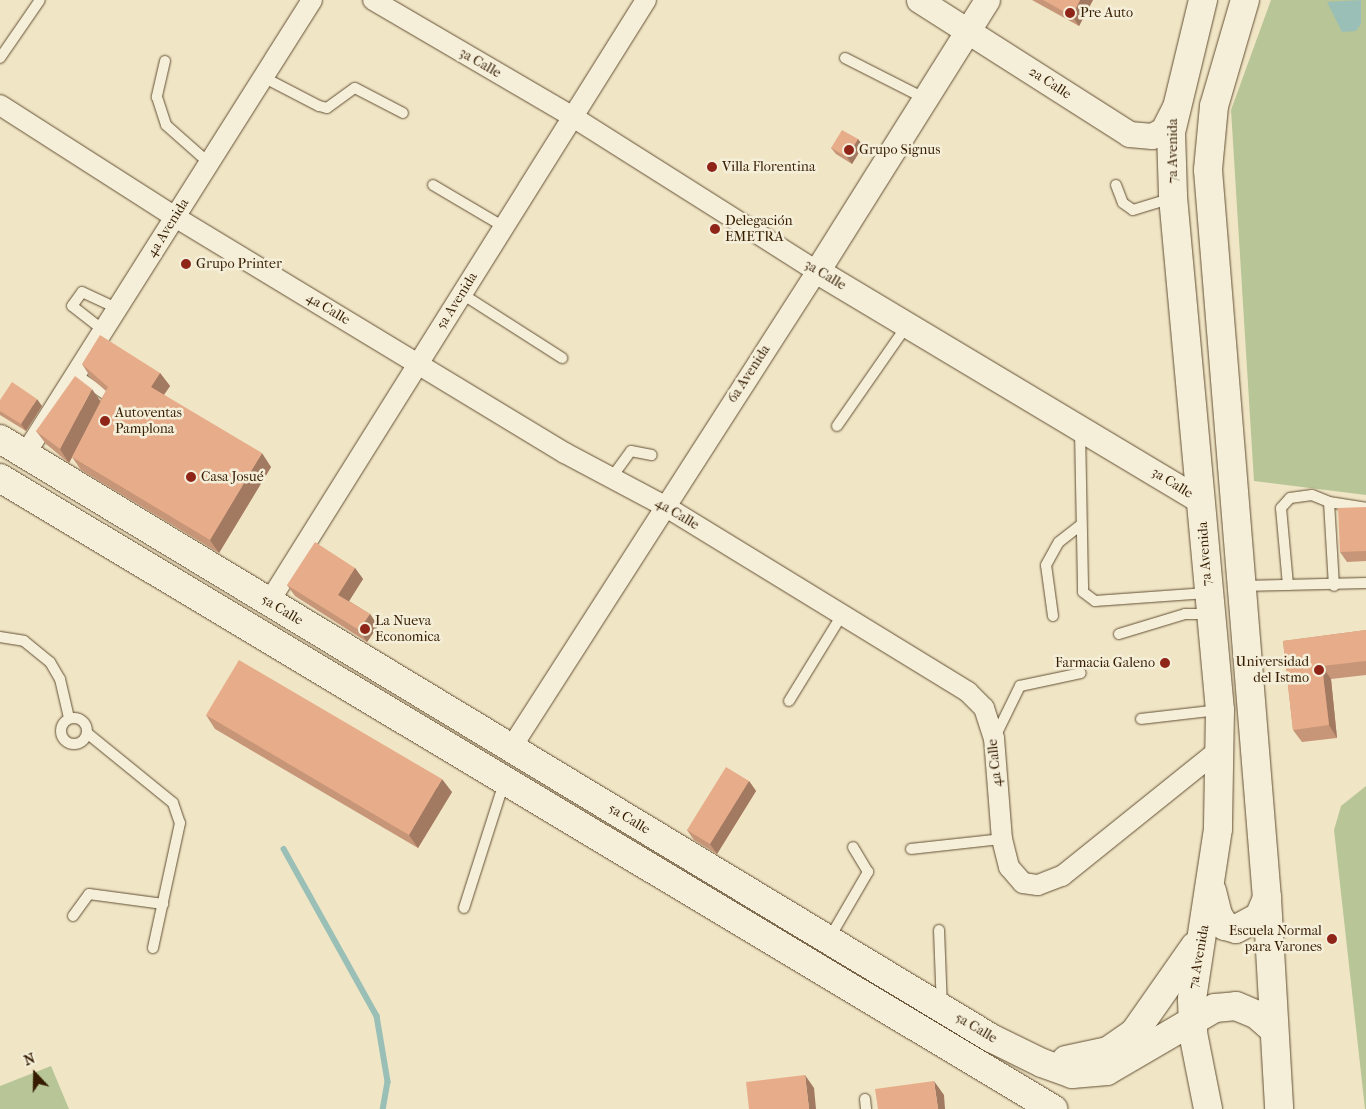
<!DOCTYPE html>
<html>
<head>
<meta charset="utf-8">
<style>
	body { margin:0 }
	#map { position:relative; width:1366px; height:1109px; overflow:hidden; background:#f0e6c6; font-family:"IM FELL French Canon",serif }
	div>[style] { position:absolute }
	.green>* { inset:0; background:#b8c596 }
	.water>* { inset:0; background:#9abfb6 }
	.stream>* { height:5.5px; margin:-2.75px; padding:0 2.75px; transform-origin:2.75px; border-radius:2.75px; background:#9abfb6 }
	.roads { filter:drop-shadow(0 0 1px #644f33) drop-shadow(0 0 1px #644f33) }
	.service>* { height:10px; margin:-5px; padding:0 5px; transform-origin:5px; border-radius:5px; background:#f5efda }
	.service>.ring { margin:-5px; padding:0; box-sizing:content-box; background:none; border:10px solid #f5efda; border-radius:50% }
	.minor>* { height:20px; margin:-10px; padding:0 10px; transform-origin:10px; border-radius:10px; background:#f5efda }
	.tertiary>* { height:25px; margin:-12.5px; padding:0 12.5px; transform-origin:12.5px; border-radius:12.5px; background:#f5efda }
	.secondary>* { height:28px; margin:-14px; padding:0 14px; transform-origin:14px; border-radius:14px; background:#f5efda }
	.wall>* { inset:0; background:#c79577 }
	.shaded-wall>* { inset:0; background:#a27961 }
	.building>* { inset:0; background:#e7ad8a }
	.dots>* { width:14px; height:14px; translate:-50% -50%; box-sizing:border-box; border:2px solid #f5efda; border-radius:50% }
	span { translate:-50% -50%; white-space:nowrap; text-align:center; line-height:1.15; -webkit-text-stroke:5px #f5efda; paint-order:stroke }
	.poi-label { font-size:14px; color:#361d02 }
	.left { translate:0 -50%; text-align:left }
	.right { translate:-100% -50%; text-align:right }
	.street-label { font-size:14px; color:#361d02 }
	.north { position:absolute; left:10px; top:1049px; width:50px; height:50px; -webkit-text-stroke:4px #f5efda; paint-order:stroke; rotate:339deg; font-size:14px; font-weight:700; line-height:20px; text-align:center; color:#361d02 }
	.north::after { content:''; display:block; margin:auto; width:18px; height:22px; background:#361d02; clip-path:polygon(50% 0,100% 100%,50% 72%,0 100%) }
</style>
</head>
<body>
<div id="map">
	<div class="green">
		<i style="clip-path:polygon(1271px 0,1366px 0,1366px 495px,1254px 481px,1231px 110px)"></i>
		<i style="clip-path:polygon(1366px 786px,1366px 1109px,1365px 1109px,1334px 830px,1341px 806px)"></i>
		<i style="clip-path:polygon(51px 1066px,69px 1109px,0 1109px,0 1086px)"></i>
	</div>
	<div class="water">
		<i style="clip-path:polygon(1361px 0,1361px 24px,1356px 31px,1342px 32px,1327px 2px)"></i>
	</div>
	<div class="stream">
		<i style="left:284px;top:849px;width:191px;rotate:60.9deg"></i>
		<i style="left:377px;top:1016px;width:67px;rotate:80.5deg"></i>
		<i style="left:388px;top:1082px;width:27px;rotate:100deg"></i>
	</div>
	<div class="roads">
		<div class="service">
			<i style="left:0;top:58px;width:70px;rotate:-55.4deg"></i>
			<i style="left:845px;top:58px;width:89px;rotate:26.9deg"></i>
			<i style="left:165px;top:61px;width:37px;rotate:103deg"></i>
			<i style="left:157px;top:97px;width:29px;rotate:72deg"></i>
			<i style="left:166px;top:125px;width:57px;rotate:41.5deg"></i>
			<i style="left:263px;top:77px;width:63px;rotate:27.4deg"></i>
			<i style="left:319px;top:106px;width:8px;rotate:14deg"></i>
			<i style="left:327px;top:108px;width:34px;rotate:-36deg"></i>
			<i style="left:355px;top:88px;width:54px;rotate:27.5deg"></i>
			<i style="left:433px;top:185px;width:82px;rotate:30.6deg"></i>
			<i style="left:1116px;top:185px;width:19px;rotate:69deg"></i>
			<i style="left:1123px;top:203px;width:12px;rotate:35deg"></i>
			<i style="left:1133px;top:210px;width:41px;rotate:-17.1deg"></i>
			<i style="left:462px;top:294px;width:119px;rotate:32.6deg"></i>
			<i style="left:103px;top:330px;width:39px;rotate:-142deg"></i>
			<i style="left:72px;top:306px;width:17px;rotate:-54deg"></i>
			<i style="left:82px;top:292px;width:38px;rotate:25deg"></i>
			<i style="left:75px;top:374px;width:40px;rotate:34deg"></i>
			<i style="left:108px;top:396px;width:8px;rotate:83deg"></i>
			<i style="left:837px;top:426px;width:124px;rotate:-55.2deg"></i>
			<i style="left:1080px;top:430px;width:162px;rotate:88.9deg"></i>
			<i style="left:1083px;top:592px;width:15px;rotate:37deg"></i>
			<i style="left:1095px;top:601px;width:112px;rotate:-4.1deg"></i>
			<i style="left:612px;top:477px;width:32px;rotate:-54deg"></i>
			<i style="left:631px;top:451px;width:21px;rotate:11deg"></i>
			<i style="left:1329px;top:502px;width:37px;rotate:9deg"></i>
			<i style="left:1288px;top:585px;width:77px;rotate:-95.2deg"></i>
			<i style="left:1281px;top:508px;width:13px;rotate:-48deg"></i>
			<i style="left:1290px;top:498px;width:22px;rotate:-8deg"></i>
			<i style="left:1312px;top:495px;width:18px;rotate:22deg"></i>
			<i style="left:1329px;top:502px;width:84px;rotate:86.6deg"></i>
			<i style="left:1242px;top:586px;width:124px;rotate:-1.4deg"></i>
			<i style="left:1053px;top:616px;width:51px;rotate:-97.8deg"></i>
			<i style="left:1046px;top:565px;width:26px;rotate:-61deg"></i>
			<i style="left:1059px;top:542px;width:28px;rotate:-38deg"></i>
			<i style="left:1119px;top:634px;width:69px;rotate:-16.9deg"></i>
			<i style="left:1185px;top:614px;width:25px"></i>
			<i style="left:0;top:637px;width:24px;rotate:9deg"></i>
			<i style="left:24px;top:641px;width:33px;rotate:39deg"></i>
			<i style="left:50px;top:662px;width:20px;rotate:60deg"></i>
			<i style="left:60px;top:679px;width:40px;rotate:77deg"></i>
			<i style="left:789px;top:701px;width:101px;rotate:-58.4deg"></i>
			<i class="ring" style="left:61px;top:718px;width:16px;height:16px"></i>
			<i style="left:1141px;top:719px;width:79px;rotate:-6.6deg"></i>
			<i style="left:87px;top:733px;width:111px;rotate:39.1deg"></i>
			<i style="left:173px;top:803px;width:21px;rotate:71deg"></i>
			<i style="left:180px;top:823px;width:128px;rotate:102.2deg"></i>
			<i style="left:995px;top:737px;width:57px;rotate:-63.9deg"></i>
			<i style="left:1020px;top:686px;width:62px;rotate:-12deg"></i>
			<i style="left:911px;top:849px;width:92px;rotate:-6.3deg"></i>
			<i style="left:464px;top:908px;width:131px;rotate:-72.3deg"></i>
			<i style="left:73px;top:916px;width:27px;rotate:-54deg"></i>
			<i style="left:89px;top:894px;width:75px;rotate:7.7deg"></i>
			<i style="left:939px;top:930px;width:77px;rotate:87.8deg"></i>
			<i style="left:829px;top:939px;width:78px;rotate:-59.8deg"></i>
			<i style="left:868px;top:872px;width:29px;rotate:-121deg"></i>
			<i style="left:865px;top:1099px;width:10px;rotate:84deg"></i>
		</div>
		<div class="minor">
			<i style="left:373px;top:0;width:232px;rotate:30.3deg"></i>
			<i style="left:573px;top:117px;width:289px;rotate:32.3deg"></i>
			<i style="left:817px;top:271px;width:567px;rotate:122.68deg"></i>
			<i style="left:0;top:105px;width:208px;rotate:32.6deg"></i>
			<i style="left:175px;top:217px;width:456px;rotate:31.2deg"></i>
			<i style="left:565px;top:453px;width:111px;rotate:28deg"></i>
			<i style="left:663px;top:505px;width:358px;rotate:31.5deg"></i>
			<i style="left:968px;top:692px;width:23px;rotate:45deg"></i>
			<i style="left:984px;top:708px;width:32px;rotate:72deg"></i>
			<i style="left:994px;top:738px;width:101px;rotate:85.5deg"></i>
			<i style="left:1002px;top:839px;width:29px;rotate:76deg"></i>
			<i style="left:1009px;top:867px;width:21px;rotate:49deg"></i>
			<i style="left:1023px;top:883px;width:15px;rotate:8deg"></i>
			<i style="left:1038px;top:885px;width:26px;rotate:-21deg"></i>
			<i style="left:1062px;top:876px;width:204px;rotate:-38.8deg"></i>
			<i style="left:24px;top:456px;width:539px;rotate:-57.72deg"></i>
			<i style="left:269px;top:602px;width:710px;rotate:-57.94deg"></i>
		</div>
		<div class="tertiary">
			<i style="left:919px;top:0;width:249px;rotate:32.5deg"></i>
			<i style="left:1129px;top:134px;width:23px;rotate:5deg"></i>
			<i style="left:1152px;top:136px;width:13px;rotate:-29deg"></i>
			<i style="left:1163px;top:130px;width:25px;rotate:-63deg"></i>
			<i style="left:987px;top:0;width:320px;rotate:122.1deg"></i>
			<i style="left:817px;top:271px;width:448px;rotate:30.9deg"></i>
		</div>
		<div class="secondary">
			<i style="left:1203px;top:0;width:136px;rotate:103.6deg"></i>
			<i style="left:1171px;top:132px;width:65px;rotate:88.2deg"></i>
			<i style="left:1173px;top:197px;width:515px;rotate:84.77deg"></i>
			<i style="left:1220px;top:710px;width:119px;rotate:91deg"></i>
			<i style="left:1218px;top:829px;width:172px;rotate:98.7deg"></i>
			<i style="left:1192px;top:999px;width:34px;rotate:88deg"></i>
			<i style="left:1193px;top:1033px;width:77px;rotate:78.8deg"></i>
			<i style="left:1245px;top:0;width:110px;rotate:106.3deg"></i>
			<i style="left:1214px;top:106px;width:64px;rotate:95.4deg"></i>
			<i style="left:1208px;top:170px;width:730px;rotate:85.37deg"></i>
			<i style="left:1267px;top:898px;width:211px;rotate:86.7deg"></i>
			<i style="left:0;top:439px;width:1158px;rotate:31.15deg"></i>
			<i style="left:991px;top:1038px;width:57px;rotate:26.1deg"></i>
			<i style="left:1042px;top:1063px;width:32px;rotate:20deg"></i>
			<i style="left:1072px;top:1074px;width:35px;rotate:-5deg"></i>
			<i style="left:1107px;top:1071px;width:125px;rotate:-30.3deg"></i>
			<i style="left:1215px;top:1008px;width:21px;rotate:-5deg"></i>
			<i style="left:1236px;top:1006px;width:23px;rotate:23deg"></i>
			<i style="left:1257px;top:1015px;width:18px;rotate:41deg"></i>
			<i style="left:0;top:478px;width:1228px;rotate:30.93deg"></i>
			<i style="left:1212px;top:891px;width:25px;rotate:76deg"></i>
			<i style="left:1218px;top:915px;width:13px;rotate:58deg"></i>
			<i style="left:1225px;top:926px;width:11px;rotate:15deg"></i>
			<i style="left:1236px;top:929px;width:26px;rotate:-28deg"></i>
			<i style="left:1259px;top:917px;width:21px;rotate:-67deg"></i>
			<i style="left:1066px;top:1060px;width:43px;rotate:-12.1deg"></i>
			<i style="left:1108px;top:1051px;width:32px;rotate:-35deg"></i>
			<i style="left:1134px;top:1033px;width:106px;rotate:-55deg"></i>
		</div>
	</div>
	<div class="wall">
		<i style="clip-path:polygon(1032px 0,1093px 0,1079px 26px)"></i>
		<i style="clip-path:polygon(858px 139px,863px 146px,852px 164px,836px 154px,831px 148px)"></i>
		<i style="clip-path:polygon(82px 364px,160px 373px,170px 386px,164px 395px,271px 467px,219px 553px,81px 470px,72px 457px,69px 463px,46px 444px,36px 431px,100px 401px,106px 391px,91px 378px)"></i>
		<i style="clip-path:polygon(0 400px,42px 406px,26px 431px,0 415px)"></i>
		<i style="clip-path:polygon(1366px 507px,1366px 561px,1347px 562px,1340px 552px)"></i>
		<i style="clip-path:polygon(355px 568px,363px 579px,349px 601px,370px 614px,378px 626px,367px 642px,295px 596px,287px 585px)"></i>
		<i style="clip-path:polygon(1366px 630px,1366px 675px,1331px 679px,1337px 738px,1302px 742px,1293px 730px,1283px 641px)"></i>
		<i style="clip-path:polygon(206px 715px,452px 792px,418px 848px,215px 729px)"></i>
		<i style="clip-path:polygon(749px 781px,756px 791px,717px 854px,694px 840px,687px 830px)"></i>
	</div>
	<div class="shaded-wall">
		<i style="clip-path:polygon(1080px 0,1093px 0,1079px 26px,1072px 16px)"></i>
		<i style="clip-path:polygon(858px 139px,863px 146px,852px 164px,847px 157px)"></i>
		<i style="clip-path:polygon(160px 373px,170px 386px,160px 400px,151px 387px)"></i>
		<i style="clip-path:polygon(92px 389px,101px 402px,69px 463px,60px 449px)"></i>
		<i style="clip-path:polygon(37px 399px,42px 406px,26px 431px,21px 424px)"></i>
		<i style="clip-path:polygon(262px 453px,271px 467px,219px 553px,210px 540px)"></i>
		<i style="clip-path:polygon(355px 568px,363px 579px,346px 606px,338px 595px)"></i>
		<i style="clip-path:polygon(370px 614px,378px 626px,367px 642px,359px 630px)"></i>
		<i style="clip-path:polygon(1322px 666px,1331px 679px,1337px 738px,1329px 725px)"></i>
		<i style="clip-path:polygon(442px 779px,452px 792px,418px 848px,409px 835px)"></i>
		<i style="clip-path:polygon(749px 781px,756px 791px,717px 854px,710px 844px)"></i>
		<i style="clip-path:polygon(805px 1075px,814px 1088px,816px 1109px,809px 1109px)"></i>
		<i style="clip-path:polygon(934px 1081px,944px 1095px,945px 1109px,938px 1109px)"></i>
	</div>
	<div class="building">
		<i style="clip-path:polygon(1043px 0,1080px 0,1072px 16px)"></i>
		<i style="clip-path:polygon(842px 130px,858px 139px,847px 157px,831px 148px)"></i>
		<i style="clip-path:polygon(100px 335px,160px 373px,151px 387px,262px 453px,210px 540px,72px 457px,108px 387px,82px 364px)"></i>
		<i style="clip-path:polygon(75px 376px,92px 389px,60px 449px,36px 431px)"></i>
		<i style="clip-path:polygon(12px 382px,37px 399px,21px 424px,0 411px,0 400px)"></i>
		<i style="clip-path:polygon(1366px 507px,1366px 551px,1340px 552px,1338px 508px)"></i>
		<i style="clip-path:polygon(315px 542px,355px 568px,338px 595px,370px 614px,359px 630px,287px 585px)"></i>
		<i style="clip-path:polygon(1366px 630px,1366px 661px,1322px 666px,1329px 725px,1293px 730px,1283px 641px)"></i>
		<i style="clip-path:polygon(239px 660px,442px 779px,409px 835px,206px 715px)"></i>
		<i style="clip-path:polygon(726px 767px,749px 781px,710px 844px,687px 830px)"></i>
		<i style="clip-path:polygon(805px 1075px,809px 1109px,749px 1109px,746px 1082px)"></i>
		<i style="clip-path:polygon(934px 1081px,938px 1109px,878px 1109px,875px 1089px)"></i>
	</div>
	<div class="dots">
		<i style="left:1070px;top:13px;background:#8f2418"></i>
		<i style="left:849px;top:150px;background:#8f2418"></i>
		<i style="left:712px;top:167px;background:#8f2418"></i>
		<i style="left:715px;top:229px;background:#8f2418"></i>
		<i style="left:186px;top:264px;background:#8f2418"></i>
		<i style="left:105px;top:421px;background:#8f2418"></i>
		<i style="left:191px;top:477px;background:#8f2418"></i>
		<i style="left:365px;top:629px;background:#8f2418"></i>
		<i style="left:1165px;top:663px;background:#8f2418"></i>
		<i style="left:1319px;top:670px;background:#8f2418"></i>
		<i style="left:1332px;top:939px;background:#8f2418"></i>
	</div>
	<div class="poi-label">
		<span class="left" style="left:1080px;top:13px">Pre Auto</span>
		<span class="left" style="left:859px;top:150px">Grupo Signus</span>
		<span class="left" style="left:722px;top:167px">Villa Florentina</span>
		<span class="left" style="left:725px;top:229px">Delegación<br>EMETRA</span>
		<span class="left" style="left:196px;top:264px">Grupo Printer</span>
		<span class="left" style="left:115px;top:421px">Autoventas<br>Pamplona</span>
		<span class="left" style="left:201px;top:477px">Casa Josué</span>
		<span class="left" style="left:375px;top:629px">La Nueva<br>Economica</span>
		<span class="right" style="left:1309px;top:670px">Universidad<br>del Istmo</span>
		<span class="right" style="left:1155px;top:663px">Farmacia Galeno</span>
		<span class="right" style="left:1322px;top:939px">Escuela Normal<br>para Varones</span>
	</div>
	<div class="street-label">
		<span style="left:480px;top:63px;rotate:30deg">3a Calle</span>
		<span style="left:1050px;top:83px;rotate:33deg">2a Calle</span>
		<span style="left:1173px;top:151px;rotate:-90deg">7a Avenida</span>
		<span style="left:168px;top:228px;rotate:-58deg">4a Avenida</span>
		<span style="left:825px;top:275px;rotate:31deg">3a Calle</span>
		<span style="left:457px;top:301px;rotate:-58deg">5a Avenida</span>
		<span style="left:328px;top:309px;rotate:31deg">4a Calle</span>
		<span style="left:749px;top:374px;rotate:-57deg">6a Avenida</span>
		<span style="left:1172px;top:483px;rotate:32deg">3a Calle</span>
		<span style="left:677px;top:514px;rotate:31deg">4a Calle</span>
		<span style="left:1205px;top:554px;rotate:-94deg">7a Avenida</span>
		<span style="left:282px;top:610px;rotate:31deg">5a Calle</span>
		<span style="left:995px;top:763px;rotate:-96deg">4a Calle</span>
		<span style="left:629px;top:819px;rotate:31deg">5a Calle</span>
		<span style="left:1199px;top:957px;rotate:-80deg">7a Avenida</span>
		<span style="left:976px;top:1028px;rotate:31deg">5a Calle</span>
	</div>
	<div class="north">N</div>
</div>
</body>
</html>
